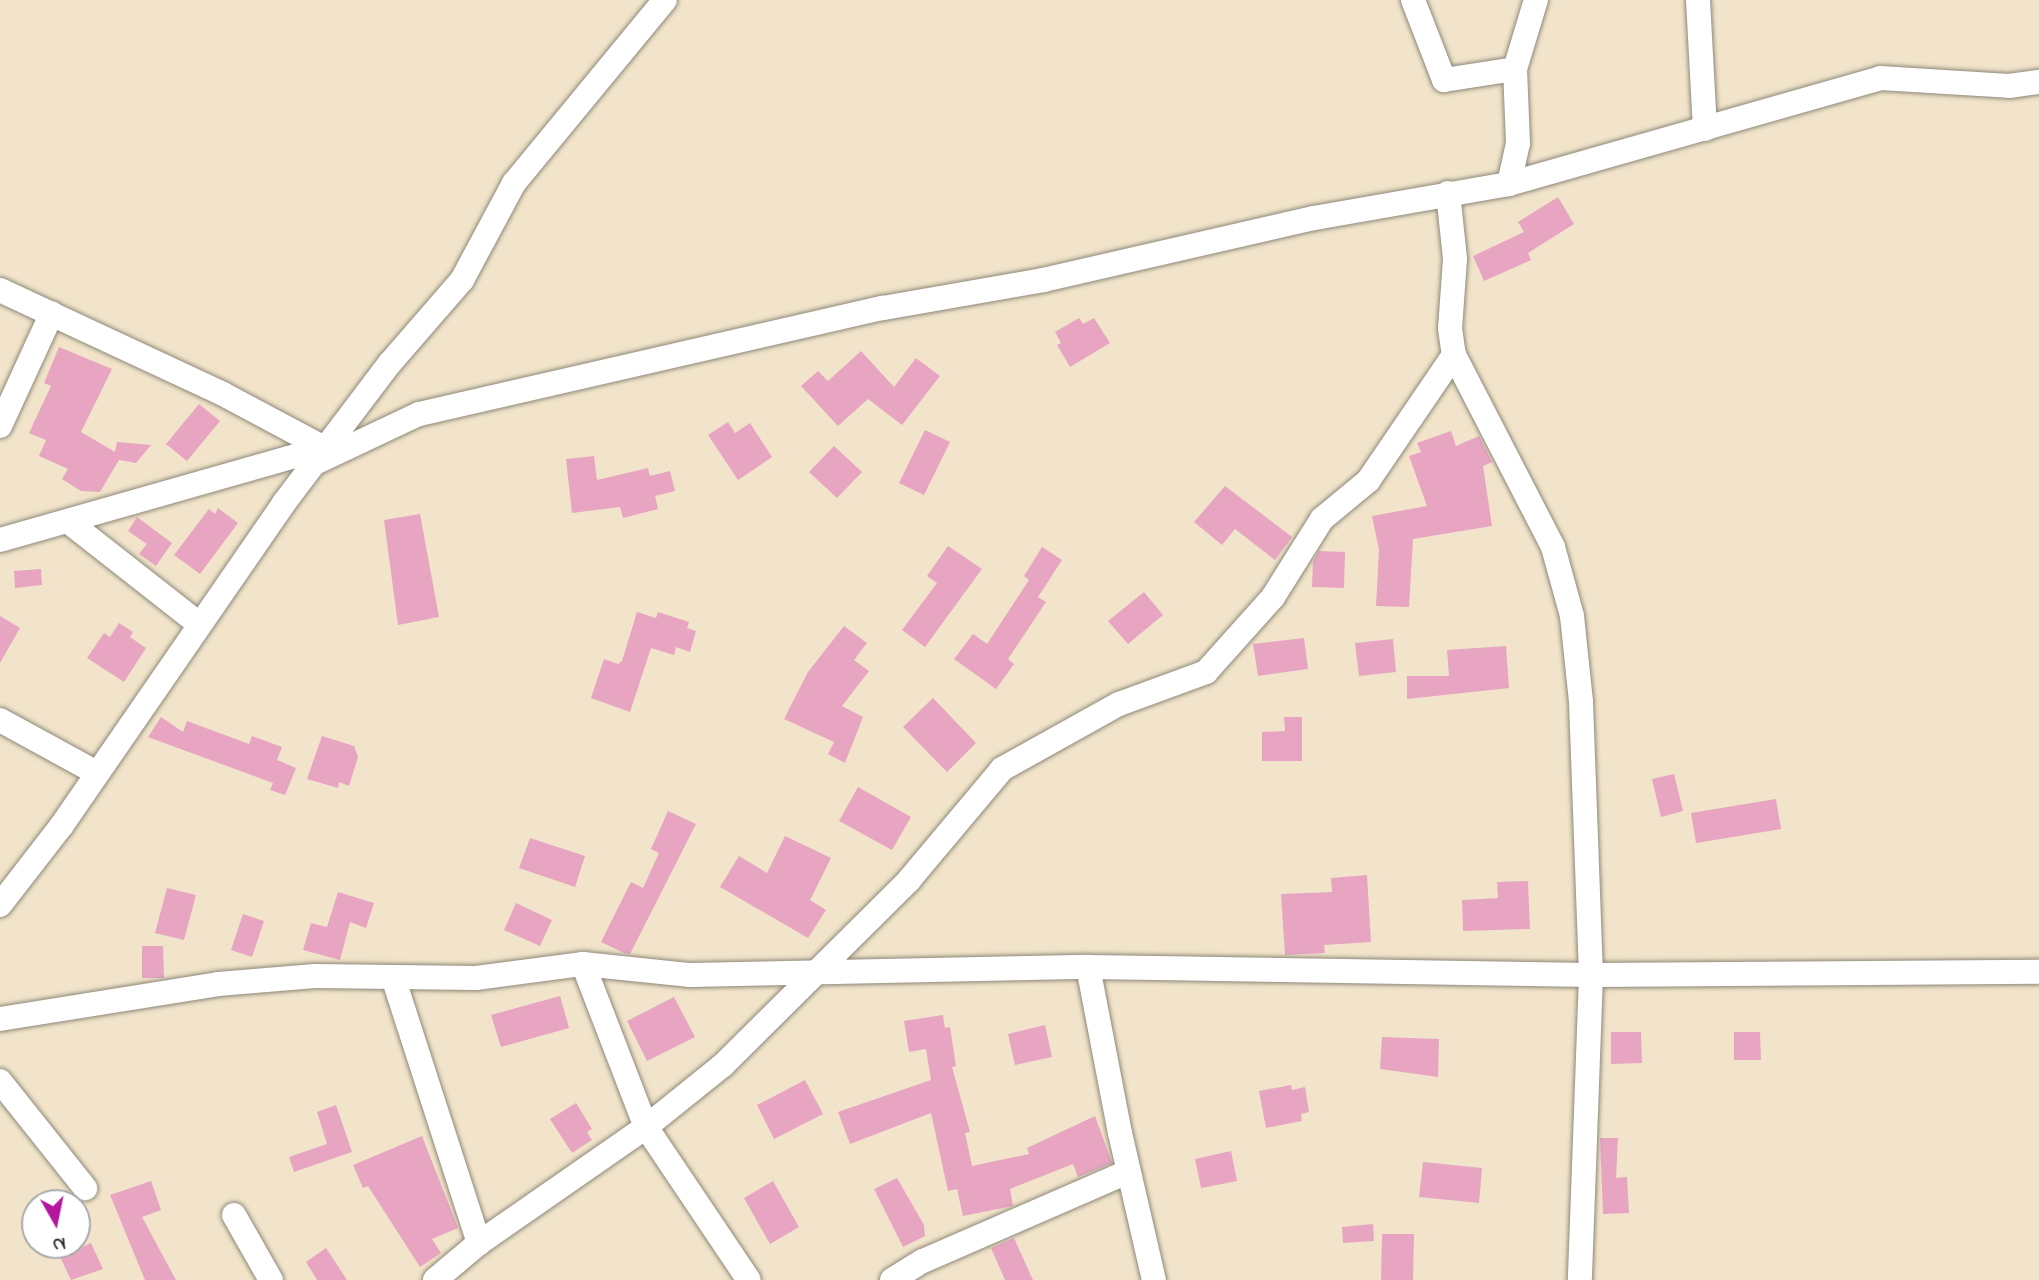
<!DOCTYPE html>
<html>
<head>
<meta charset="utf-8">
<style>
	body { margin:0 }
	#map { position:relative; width:2039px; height:1280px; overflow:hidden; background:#f1e4ca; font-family:"Indie Flower",sans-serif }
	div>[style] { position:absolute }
	.building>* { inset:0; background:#e7a5c2 }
	.roads { filter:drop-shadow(0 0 2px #8e887a) drop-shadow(0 0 2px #8e887a) }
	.minor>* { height:24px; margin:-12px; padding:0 12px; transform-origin:12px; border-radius:12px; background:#fff }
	span { translate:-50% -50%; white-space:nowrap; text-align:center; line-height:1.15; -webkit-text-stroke:6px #fff; paint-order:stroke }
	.north { position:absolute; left:21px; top:1189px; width:70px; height:70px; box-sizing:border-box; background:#fff; border:2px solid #aaa; border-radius:50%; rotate:171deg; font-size:19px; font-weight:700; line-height:28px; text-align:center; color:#2b2b2b }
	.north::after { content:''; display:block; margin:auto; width:24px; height:32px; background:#b5179e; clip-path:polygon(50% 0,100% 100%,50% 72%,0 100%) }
</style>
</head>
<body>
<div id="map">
	<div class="building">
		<i style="clip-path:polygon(1558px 197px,1574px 224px,1528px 253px,1531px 260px,1484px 281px,1473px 256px,1524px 232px,1518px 222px)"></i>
		<i style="clip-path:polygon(1079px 318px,1083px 324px,1094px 318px,1110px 343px,1070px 367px,1057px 345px,1061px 343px,1055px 332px)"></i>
		<i style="clip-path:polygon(59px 347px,112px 369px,81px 432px,115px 452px,117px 442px,151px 445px,136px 463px,119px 460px,100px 492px,81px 491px,62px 479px,68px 469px,39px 456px,46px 440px,29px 433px,51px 386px,44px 383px)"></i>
		<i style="clip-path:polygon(861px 351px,894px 387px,916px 358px,940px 376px,902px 425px,868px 399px,838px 426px,801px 386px,818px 371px,828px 381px)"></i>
		<i style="clip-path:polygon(199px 404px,220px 421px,187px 461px,166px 444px)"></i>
		<i style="clip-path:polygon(728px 422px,735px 433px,750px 423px,772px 457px,738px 480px,708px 435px)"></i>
		<i style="clip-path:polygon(925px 430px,950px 442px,924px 495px,899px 483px)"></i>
		<i style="clip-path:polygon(1451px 431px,1456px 446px,1479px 436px,1492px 462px,1483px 466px,1492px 526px,1413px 539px,1409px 607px,1376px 606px,1379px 550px,1372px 516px,1427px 506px,1409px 456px,1421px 452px,1417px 443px)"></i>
		<i style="clip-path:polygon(834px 446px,862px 472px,837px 498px,809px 472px)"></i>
		<i style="clip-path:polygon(594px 456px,597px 480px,648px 468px,650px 476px,670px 471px,675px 491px,655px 496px,658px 509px,623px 518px,620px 507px,572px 513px,566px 459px)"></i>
		<i style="clip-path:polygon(1225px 486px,1292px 537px,1275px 560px,1235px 529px,1222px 545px,1194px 522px)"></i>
		<i style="clip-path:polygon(218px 508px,238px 523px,200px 574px,174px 555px,209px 509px,215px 514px)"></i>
		<i style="clip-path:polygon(420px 514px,439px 617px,398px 625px,384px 520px)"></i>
		<i style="clip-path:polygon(137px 517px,172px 543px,156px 566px,139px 554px,147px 544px,128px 531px)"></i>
		<i style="clip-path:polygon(948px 546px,982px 569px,925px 647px,902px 630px,937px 583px,927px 576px)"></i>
		<i style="clip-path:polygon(1042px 547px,1062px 560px,1038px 597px,1046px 602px,1008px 659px,1014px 664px,996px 689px,954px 659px,973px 634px,987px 644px,1029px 580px,1024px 576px)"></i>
		<i style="clip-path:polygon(1319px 551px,1345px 552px,1344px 588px,1312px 587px,1313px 562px)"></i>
		<i style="clip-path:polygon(41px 569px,42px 585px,15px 588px,14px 571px)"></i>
		<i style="clip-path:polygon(1144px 592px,1163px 615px,1128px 644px,1108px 621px)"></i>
		<i style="clip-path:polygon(637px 612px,656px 618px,658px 612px,689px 622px,687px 628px,696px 631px,690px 652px,676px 647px,674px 655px,651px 648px,630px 712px,591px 698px,604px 659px,618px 664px,622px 661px)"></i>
		<i style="clip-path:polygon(0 616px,20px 628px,0 663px)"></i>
		<i style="clip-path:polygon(119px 623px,133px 632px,130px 637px,146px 648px,124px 682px,87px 658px,104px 633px,110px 637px)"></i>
		<i style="clip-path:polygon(844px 626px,867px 643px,854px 660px,869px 671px,842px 706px,863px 717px,845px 763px,828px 754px,834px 742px,784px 719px,808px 672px)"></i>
		<i style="clip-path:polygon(1304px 638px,1308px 669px,1258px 676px,1253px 644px)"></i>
		<i style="clip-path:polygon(1393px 639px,1396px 672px,1359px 676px,1355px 643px)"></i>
		<i style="clip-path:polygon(1506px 646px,1509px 688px,1407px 699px,1407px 676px,1449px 676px,1447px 650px)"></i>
		<i style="clip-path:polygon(933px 698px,976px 743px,947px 772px,903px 727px)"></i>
		<i style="clip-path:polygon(161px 717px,183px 732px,187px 721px,249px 744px,252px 736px,282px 747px,277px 760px,296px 768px,285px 795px,270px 790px,273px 783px,148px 737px)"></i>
		<i style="clip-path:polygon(1284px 717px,1302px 717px,1302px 761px,1262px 761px,1262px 732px,1285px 731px)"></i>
		<i style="clip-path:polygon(322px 736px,354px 746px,358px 757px,349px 786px,339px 782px,338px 788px,307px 779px)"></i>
		<i style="clip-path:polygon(1674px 774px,1683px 811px,1661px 817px,1652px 779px)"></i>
		<i style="clip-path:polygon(858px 787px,911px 817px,892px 850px,839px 821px)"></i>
		<i style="clip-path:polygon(1776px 799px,1781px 829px,1696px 843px,1691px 813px)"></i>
		<i style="clip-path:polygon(668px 811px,696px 824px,630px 954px,624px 953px,601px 942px,631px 882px,643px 888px,659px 853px,651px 849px)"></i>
		<i style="clip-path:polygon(785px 836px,831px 858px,810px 900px,826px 910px,808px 938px,720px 887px,739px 856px,767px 873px)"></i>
		<i style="clip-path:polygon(530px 838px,585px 856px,575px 887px,519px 868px)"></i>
		<i style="clip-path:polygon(1367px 875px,1371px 942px,1324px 945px,1325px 953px,1285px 955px,1281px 894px,1332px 892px,1331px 878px)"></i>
		<i style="clip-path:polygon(1528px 881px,1530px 929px,1463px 931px,1462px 900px,1498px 898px,1497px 882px)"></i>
		<i style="clip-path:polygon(167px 888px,196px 895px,184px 940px,155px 933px)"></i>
		<i style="clip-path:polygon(338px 892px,374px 903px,366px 928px,350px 922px,340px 960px,303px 950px,311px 923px,327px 927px)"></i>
		<i style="clip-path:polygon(516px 903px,552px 920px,540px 946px,504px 930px)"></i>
		<i style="clip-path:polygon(243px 914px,264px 921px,252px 957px,231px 950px)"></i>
		<i style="clip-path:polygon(142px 946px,163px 946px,164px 978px,142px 978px)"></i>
		<i style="clip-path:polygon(560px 996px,569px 1028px,501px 1047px,491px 1015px)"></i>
		<i style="clip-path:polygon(674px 997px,695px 1037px,647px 1061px,627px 1021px)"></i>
		<i style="clip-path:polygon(943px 1015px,945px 1028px,950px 1027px,956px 1066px,952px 1067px,970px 1132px,965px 1133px,972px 1166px,1029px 1154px,1027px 1148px,1095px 1116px,1112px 1163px,1078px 1177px,1073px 1164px,1010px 1189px,1013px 1206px,963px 1216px,957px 1189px,948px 1191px,931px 1113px,850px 1144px,838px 1112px,931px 1080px,926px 1049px,909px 1052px,904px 1021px)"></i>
		<i style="clip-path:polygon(1045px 1025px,1052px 1057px,1015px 1065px,1008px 1034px)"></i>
		<i style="clip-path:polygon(1611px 1032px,1641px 1032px,1642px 1063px,1611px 1064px)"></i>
		<i style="clip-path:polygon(1734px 1032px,1760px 1032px,1761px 1060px,1734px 1060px)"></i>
		<i style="clip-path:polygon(1382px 1037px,1439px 1039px,1438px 1077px,1380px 1069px)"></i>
		<i style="clip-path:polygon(805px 1080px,823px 1114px,774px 1139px,757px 1105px)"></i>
		<i style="clip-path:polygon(1291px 1085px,1292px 1090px,1305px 1087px,1309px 1112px,1301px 1114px,1302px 1121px,1266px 1128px,1259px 1091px)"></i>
		<i style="clip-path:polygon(576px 1103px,592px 1129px,587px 1132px,592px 1140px,572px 1153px,550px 1119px)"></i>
		<i style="clip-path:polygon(336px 1105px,352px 1152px,294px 1172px,289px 1157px,327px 1144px,317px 1112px)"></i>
		<i style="clip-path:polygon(422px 1136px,458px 1228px,432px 1239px,441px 1253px,420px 1267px,368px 1186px,363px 1188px,353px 1165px)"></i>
		<i style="clip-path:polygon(1600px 1138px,1618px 1138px,1616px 1178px,1627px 1177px,1629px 1213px,1603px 1214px)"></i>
		<i style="clip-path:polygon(1231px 1151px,1237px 1181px,1201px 1188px,1195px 1159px)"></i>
		<i style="clip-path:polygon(1423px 1162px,1482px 1168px,1479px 1203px,1419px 1197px)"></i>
		<i style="clip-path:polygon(897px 1178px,924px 1225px,925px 1236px,903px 1247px,874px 1189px)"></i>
		<i style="clip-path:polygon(151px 1181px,161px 1210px,142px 1217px,176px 1280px,145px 1280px,110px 1195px)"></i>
		<i style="clip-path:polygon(773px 1181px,799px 1227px,770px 1244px,744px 1198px)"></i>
		<i style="clip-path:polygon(1373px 1224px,1374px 1241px,1343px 1243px,1342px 1227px)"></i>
		<i style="clip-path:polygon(1382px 1234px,1414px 1234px,1413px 1280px,1381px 1280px)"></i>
		<i style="clip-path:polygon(1014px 1238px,1033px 1280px,1005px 1280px,991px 1248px)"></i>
		<i style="clip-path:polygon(91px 1243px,103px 1269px,71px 1280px,60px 1257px)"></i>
		<i style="clip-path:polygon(326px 1248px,347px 1280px,317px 1280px,306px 1262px)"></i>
	</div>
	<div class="roads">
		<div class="minor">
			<i style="left:1413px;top:0;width:86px;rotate:68.8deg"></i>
			<i style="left:1444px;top:80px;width:72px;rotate:-8.8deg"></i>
			<i style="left:1698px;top:0;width:129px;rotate:86.9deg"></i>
			<i style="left:1509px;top:184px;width:42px;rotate:-77.6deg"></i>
			<i style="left:1518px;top:143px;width:74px;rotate:-92.3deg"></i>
			<i style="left:1515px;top:69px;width:72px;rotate:-73.1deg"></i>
			<i style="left:1448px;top:193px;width:66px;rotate:83.9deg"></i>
			<i style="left:1455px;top:259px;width:69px;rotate:94.1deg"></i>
			<i style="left:1450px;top:328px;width:27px;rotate:82deg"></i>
			<i style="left:1454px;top:355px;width:216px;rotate:62.7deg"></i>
			<i style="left:1553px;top:547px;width:72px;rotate:74.6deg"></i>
			<i style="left:1572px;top:616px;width:86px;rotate:84deg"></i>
			<i style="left:1581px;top:702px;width:273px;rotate:87.9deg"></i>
			<i style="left:1591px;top:975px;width:305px;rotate:92.1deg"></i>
			<i style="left:0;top:290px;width:246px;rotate:25deg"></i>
			<i style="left:223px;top:394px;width:115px;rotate:28.1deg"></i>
			<i style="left:0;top:426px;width:124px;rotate:-65.3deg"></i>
			<i style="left:313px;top:464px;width:117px;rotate:-25.3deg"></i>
			<i style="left:419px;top:414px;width:476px;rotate:-12.9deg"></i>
			<i style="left:883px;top:308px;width:162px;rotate:-9.9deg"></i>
			<i style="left:1043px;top:280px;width:278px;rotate:-12.9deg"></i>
			<i style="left:1314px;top:218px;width:198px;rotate:-9.9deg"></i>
			<i style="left:1509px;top:184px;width:386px;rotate:-15.9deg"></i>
			<i style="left:1880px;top:78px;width:129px;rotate:3.5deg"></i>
			<i style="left:2009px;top:86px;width:30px;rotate:-8deg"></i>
			<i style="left:69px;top:522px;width:164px;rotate:38.1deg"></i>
			<i style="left:0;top:540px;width:337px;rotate:-15.9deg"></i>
			<i style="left:0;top:720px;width:111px;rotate:28.7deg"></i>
			<i style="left:0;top:905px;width:101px;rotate:-52.2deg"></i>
			<i style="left:62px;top:825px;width:391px;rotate:-55.4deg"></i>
			<i style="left:284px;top:503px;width:176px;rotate:-52.9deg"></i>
			<i style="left:390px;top:363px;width:110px;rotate:-49.1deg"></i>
			<i style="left:462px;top:280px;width:110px;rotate:-61.8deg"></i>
			<i style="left:514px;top:183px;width:237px;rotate:-50.5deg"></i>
			<i style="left:583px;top:964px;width:175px;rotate:68.9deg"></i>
			<i style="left:646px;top:1127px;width:184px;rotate:56.1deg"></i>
			<i style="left:1088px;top:967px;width:169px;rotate:79.1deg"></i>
			<i style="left:1120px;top:1133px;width:151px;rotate:77deg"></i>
			<i style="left:393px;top:977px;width:280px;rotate:72.1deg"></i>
			<i style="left:0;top:1019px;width:221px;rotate:-9.1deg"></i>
			<i style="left:218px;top:984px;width:97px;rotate:-4.7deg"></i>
			<i style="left:315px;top:976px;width:161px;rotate:0.7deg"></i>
			<i style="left:476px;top:978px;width:108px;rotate:-7.5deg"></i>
			<i style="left:583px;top:964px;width:108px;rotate:5.9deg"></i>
			<i style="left:690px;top:975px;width:398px;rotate:-1.2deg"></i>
			<i style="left:1088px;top:967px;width:503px;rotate:0.91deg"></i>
			<i style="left:1591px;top:975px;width:448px;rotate:-0.4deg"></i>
			<i style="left:0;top:1081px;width:137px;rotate:51.5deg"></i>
			<i style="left:234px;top:1215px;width:75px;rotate:60.4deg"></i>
			<i style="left:435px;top:1280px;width:57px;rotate:-40.1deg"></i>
			<i style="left:479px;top:1243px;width:203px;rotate:-34.8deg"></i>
			<i style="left:646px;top:1127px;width:99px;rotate:-38.8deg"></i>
			<i style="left:723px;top:1065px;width:262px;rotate:-44.8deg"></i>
			<i style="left:909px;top:880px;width:145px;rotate:-50deg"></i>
			<i style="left:1002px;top:769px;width:134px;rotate:-29.1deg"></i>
			<i style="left:1119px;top:704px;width:93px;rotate:-20.2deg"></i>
			<i style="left:1206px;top:672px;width:101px;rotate:-48.2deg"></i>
			<i style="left:1273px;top:597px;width:92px;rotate:-57.9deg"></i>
			<i style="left:1322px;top:519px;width:60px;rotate:-39.6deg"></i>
			<i style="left:1368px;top:481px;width:153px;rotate:-55.7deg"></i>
			<i style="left:892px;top:1280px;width:36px;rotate:-32deg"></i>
			<i style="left:923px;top:1261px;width:223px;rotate:-23.5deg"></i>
		</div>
	</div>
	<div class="north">N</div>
</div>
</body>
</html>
